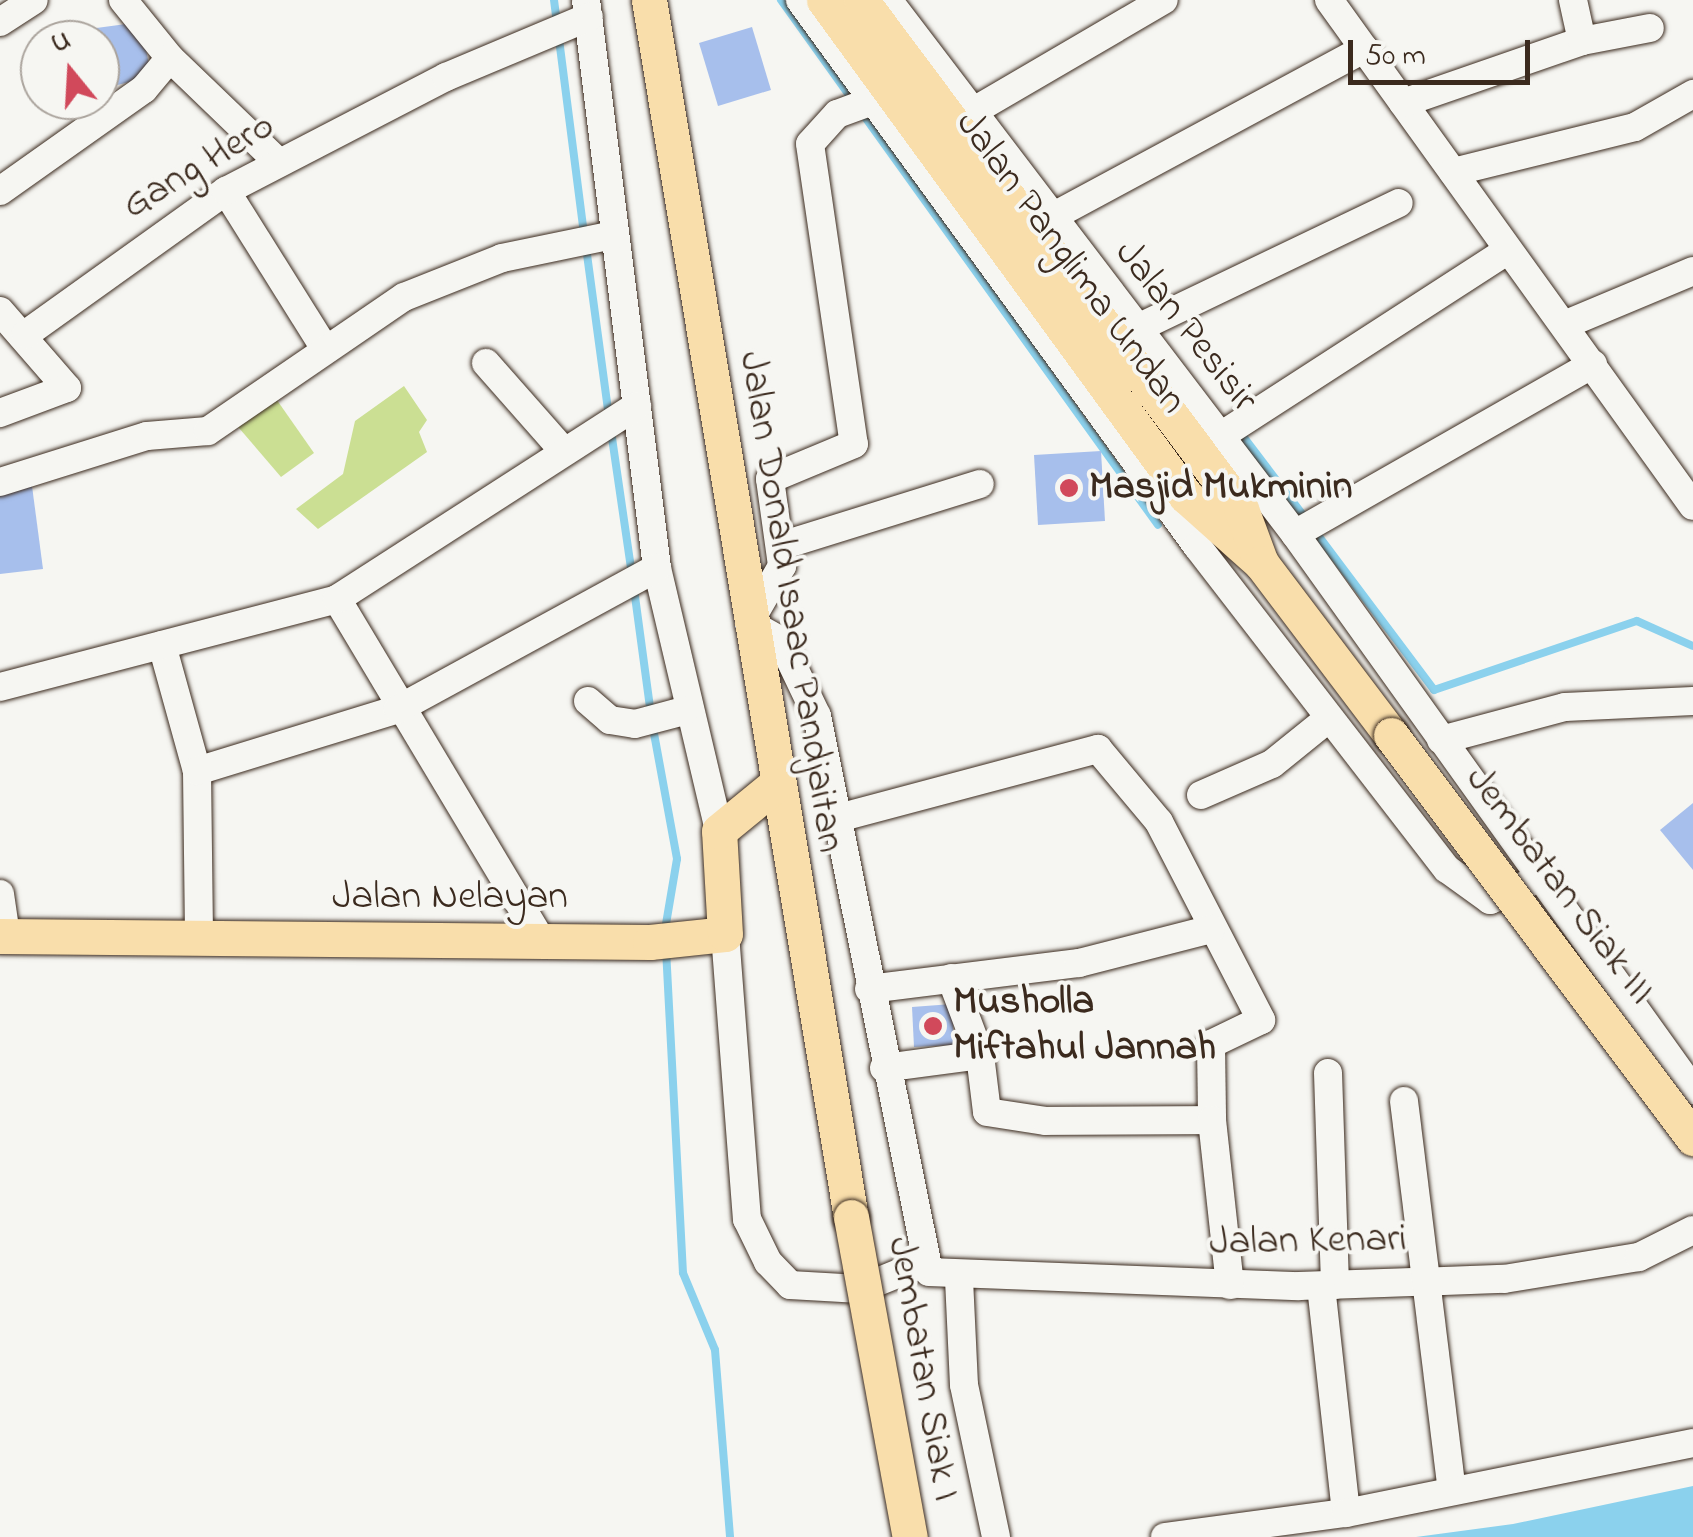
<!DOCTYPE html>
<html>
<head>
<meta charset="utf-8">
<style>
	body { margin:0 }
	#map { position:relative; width:1693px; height:1537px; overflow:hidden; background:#f6f6f2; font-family:"Indie Flower",sans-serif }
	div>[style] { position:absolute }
	.green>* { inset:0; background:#cbdf93 }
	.water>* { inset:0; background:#8bd1ed }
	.stream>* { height:8px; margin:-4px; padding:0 4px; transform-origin:4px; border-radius:4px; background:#8bd1ed }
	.building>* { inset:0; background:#a7bfec }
	.roads { filter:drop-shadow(0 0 2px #3b2a1e) drop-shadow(0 0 2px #3b2a1e) }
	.minor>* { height:28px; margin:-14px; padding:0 14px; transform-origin:14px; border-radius:14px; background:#f6f6f2 }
	.major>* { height:35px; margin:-17.5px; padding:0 17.5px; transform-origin:17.5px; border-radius:17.5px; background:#f9deab }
	.bridges { filter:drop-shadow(0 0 2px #3b2a1e) drop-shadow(0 0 2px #3b2a1e) }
	.major-bridge>* { height:35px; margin:-17.5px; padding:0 17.5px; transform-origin:17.5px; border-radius:17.5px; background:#f9deab }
	.dots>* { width:28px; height:28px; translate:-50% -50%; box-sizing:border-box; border:5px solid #f6f6f2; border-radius:50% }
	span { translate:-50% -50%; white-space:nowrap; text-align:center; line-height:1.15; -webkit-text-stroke:8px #f6f6f2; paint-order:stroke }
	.street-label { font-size:40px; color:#3b2a1e }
	.poi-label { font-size:40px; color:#3b2a1e; font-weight:700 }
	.left { translate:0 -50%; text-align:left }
	.north { position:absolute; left:20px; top:20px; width:100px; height:100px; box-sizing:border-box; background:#f6f6f2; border:2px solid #aba49d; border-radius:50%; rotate:342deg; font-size:28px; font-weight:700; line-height:40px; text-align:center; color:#3b2a1e }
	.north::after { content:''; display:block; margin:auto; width:35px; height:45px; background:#d1495b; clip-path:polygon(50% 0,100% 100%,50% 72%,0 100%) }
	.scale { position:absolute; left:1348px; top:40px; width:182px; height:45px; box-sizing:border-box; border:5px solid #3b2a1e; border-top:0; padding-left:12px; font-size:30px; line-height:35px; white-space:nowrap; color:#3b2a1e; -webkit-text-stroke:8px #f6f6f2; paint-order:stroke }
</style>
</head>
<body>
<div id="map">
	<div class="green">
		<i style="clip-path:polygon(404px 386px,427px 420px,419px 432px,427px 452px,318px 529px,296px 509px,343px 474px,355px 421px)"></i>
		<i style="clip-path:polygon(272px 393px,314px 453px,281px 477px,233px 421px)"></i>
	</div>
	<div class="water">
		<i style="clip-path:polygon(1693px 1486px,1693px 1537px,1416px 1537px,1513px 1524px)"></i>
	</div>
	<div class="stream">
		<i style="left:554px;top:0;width:236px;rotate:82.7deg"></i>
		<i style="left:781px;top:0;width:125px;rotate:54.4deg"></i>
		<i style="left:862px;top:113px;width:507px;rotate:54.3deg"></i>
		<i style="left:586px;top:247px;width:172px;rotate:82.3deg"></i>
		<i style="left:611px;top:431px;width:146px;rotate:81.7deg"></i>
		<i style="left:1242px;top:435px;width:106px;rotate:52.7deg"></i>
		<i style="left:1314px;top:530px;width:200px;rotate:53.1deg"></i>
		<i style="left:1434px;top:690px;width:214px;rotate:-18.8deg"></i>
		<i style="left:1637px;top:621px;width:61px;rotate:24.1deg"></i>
		<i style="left:634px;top:589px;width:126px;rotate:82.3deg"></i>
		<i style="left:653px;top:728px;width:133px;rotate:79.6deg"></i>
		<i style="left:677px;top:859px;width:72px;rotate:99.6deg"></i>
		<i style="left:666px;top:949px;width:324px;rotate:87deg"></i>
		<i style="left:683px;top:1273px;width:83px;rotate:67.4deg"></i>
		<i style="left:715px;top:1350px;width:188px;rotate:85.4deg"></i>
	</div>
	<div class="building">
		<i style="clip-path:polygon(141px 22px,151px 76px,103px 89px,100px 40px,84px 40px,89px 29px)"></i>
		<i style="clip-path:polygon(752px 27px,771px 90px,718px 106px,699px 43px)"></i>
		<i style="clip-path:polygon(1101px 451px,1105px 521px,1038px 525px,1034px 455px)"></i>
		<i style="clip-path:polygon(32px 486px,43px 569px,0 574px,0 492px)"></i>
		<i style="clip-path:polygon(1693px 803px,1693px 870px,1660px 830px)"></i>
		<i style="clip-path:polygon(952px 1004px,954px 1045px,914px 1047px,912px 1007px)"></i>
	</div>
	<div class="roads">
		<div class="minor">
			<i style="left:123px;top:0;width:75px;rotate:51deg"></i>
			<i style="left:586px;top:0;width:572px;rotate:82.87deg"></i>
			<i style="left:657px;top:568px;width:270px;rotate:76.7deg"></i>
			<i style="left:800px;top:0;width:675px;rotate:53.98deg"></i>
			<i style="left:1197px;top:546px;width:408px;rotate:52.3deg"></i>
			<i style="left:1447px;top:869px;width:53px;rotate:35.8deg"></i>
			<i style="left:1490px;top:900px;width:39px;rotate:-23deg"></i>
			<i style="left:888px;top:0;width:671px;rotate:52.69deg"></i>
			<i style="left:1295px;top:534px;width:684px;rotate:54.4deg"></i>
			<i style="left:1329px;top:0;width:623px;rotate:54.27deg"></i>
			<i style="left:0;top:22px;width:40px;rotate:-32.9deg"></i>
			<i style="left:1582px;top:41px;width:69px;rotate:-10.8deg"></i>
			<i style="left:875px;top:100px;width:40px;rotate:159.8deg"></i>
			<i style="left:837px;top:114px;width:40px;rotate:132deg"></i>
			<i style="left:810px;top:144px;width:303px;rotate:81.7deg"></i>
			<i style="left:854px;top:444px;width:91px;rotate:157.4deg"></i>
			<i style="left:770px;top:479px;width:88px;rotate:82.1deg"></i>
			<i style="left:782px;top:566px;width:66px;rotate:120.1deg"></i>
			<i style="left:749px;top:623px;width:37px;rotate:29deg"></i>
			<i style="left:781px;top:641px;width:83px;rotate:64.4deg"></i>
			<i style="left:817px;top:716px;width:567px;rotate:78.61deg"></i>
			<i style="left:929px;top:1272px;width:370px;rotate:2.2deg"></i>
			<i style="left:1299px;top:1286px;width:205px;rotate:-2deg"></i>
			<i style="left:1504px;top:1279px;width:137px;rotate:-9.3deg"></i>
			<i style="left:1639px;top:1257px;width:60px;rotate:-26.6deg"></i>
			<i style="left:1403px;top:103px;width:189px;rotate:-19.1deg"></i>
			<i style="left:1582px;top:41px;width:42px;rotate:-102.4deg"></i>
			<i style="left:972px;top:112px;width:222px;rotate:-30.3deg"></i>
			<i style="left:1453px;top:172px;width:187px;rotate:-13.9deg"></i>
			<i style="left:1635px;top:127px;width:67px;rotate:-29.6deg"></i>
			<i style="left:0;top:191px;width:176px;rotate:-35.3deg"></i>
			<i style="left:144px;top:89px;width:40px;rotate:-50deg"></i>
			<i style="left:170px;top:58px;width:151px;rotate:43.9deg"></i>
			<i style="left:226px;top:191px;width:186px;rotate:57.9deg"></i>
			<i style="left:1050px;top:218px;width:357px;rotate:-28.3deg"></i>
			<i style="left:0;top:311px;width:102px;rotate:49deg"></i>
			<i style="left:67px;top:388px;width:72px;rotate:159.5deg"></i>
			<i style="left:1564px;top:325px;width:140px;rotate:-22.7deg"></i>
			<i style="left:1138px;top:328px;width:289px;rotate:-25.6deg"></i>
			<i style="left:26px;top:334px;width:246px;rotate:-35.6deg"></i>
			<i style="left:226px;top:191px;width:248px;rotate:-27.4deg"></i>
			<i style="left:446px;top:77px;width:155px;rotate:-22.8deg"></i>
			<i style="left:486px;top:363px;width:113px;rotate:48.6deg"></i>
			<i style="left:1219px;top:437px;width:344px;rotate:-32.9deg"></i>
			<i style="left:0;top:482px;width:154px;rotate:-17.4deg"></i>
			<i style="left:147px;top:436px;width:61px;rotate:-4.7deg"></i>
			<i style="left:208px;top:431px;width:237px;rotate:-34.4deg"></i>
			<i style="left:404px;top:297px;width:105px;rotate:-21.7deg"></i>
			<i style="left:502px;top:258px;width:113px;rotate:-11.7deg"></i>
			<i style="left:1295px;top:534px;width:343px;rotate:-29.7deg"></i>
			<i style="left:784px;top:545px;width:205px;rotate:-17.3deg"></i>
			<i style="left:337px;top:599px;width:397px;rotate:59.1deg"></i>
			<i style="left:162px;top:645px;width:131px;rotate:74.5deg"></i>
			<i style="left:197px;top:771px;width:169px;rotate:89.3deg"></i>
			<i style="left:0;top:687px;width:348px;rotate:-14.6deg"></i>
			<i style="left:337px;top:599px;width:357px;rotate:-32.8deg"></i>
			<i style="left:588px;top:701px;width:29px;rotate:41deg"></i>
			<i style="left:610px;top:720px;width:25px;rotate:9deg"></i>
			<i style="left:635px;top:724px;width:51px;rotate:-14.9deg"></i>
			<i style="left:1441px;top:740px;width:128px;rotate:-14.9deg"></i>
			<i style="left:1565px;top:707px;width:128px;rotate:-2.7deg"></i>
			<i style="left:197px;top:771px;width:210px;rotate:-17.1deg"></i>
			<i style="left:398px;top:709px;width:295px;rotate:-28.6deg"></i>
			<i style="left:1201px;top:795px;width:77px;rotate:-23.6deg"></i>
			<i style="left:1272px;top:764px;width:73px;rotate:-38.9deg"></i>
			<i style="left:842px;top:817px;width:265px;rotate:-14.9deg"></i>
			<i style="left:1098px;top:749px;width:95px;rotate:50.1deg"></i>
			<i style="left:1159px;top:822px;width:223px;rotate:62.7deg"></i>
			<i style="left:1261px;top:1020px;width:55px;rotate:154.4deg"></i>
			<i style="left:1211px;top:1044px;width:76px;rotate:89.2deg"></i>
			<i style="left:0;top:894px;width:41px;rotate:81.7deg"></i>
			<i style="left:725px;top:934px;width:286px;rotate:85.6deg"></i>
			<i style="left:747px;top:1219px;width:48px;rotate:64deg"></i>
			<i style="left:768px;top:1262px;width:32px;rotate:46deg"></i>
			<i style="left:790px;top:1285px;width:70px;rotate:3.3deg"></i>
			<i style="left:860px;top:1289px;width:71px;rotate:-22.2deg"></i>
			<i style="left:951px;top:978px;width:82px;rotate:69.4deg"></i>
			<i style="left:980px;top:1055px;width:57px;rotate:83deg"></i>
			<i style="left:987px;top:1112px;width:60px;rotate:8.7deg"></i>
			<i style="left:1046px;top:1121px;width:166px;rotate:-0.3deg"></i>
			<i style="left:1212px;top:1120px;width:166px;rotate:83.8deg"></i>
			<i style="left:869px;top:989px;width:212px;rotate:-7.1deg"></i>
			<i style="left:1079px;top:963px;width:136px;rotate:-14.4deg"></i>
			<i style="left:884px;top:1068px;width:97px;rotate:-7.7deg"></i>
			<i style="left:1328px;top:1073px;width:212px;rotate:88.1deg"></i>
			<i style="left:1404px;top:1101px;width:392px;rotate:83deg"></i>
			<i style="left:959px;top:1279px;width:106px;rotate:87.3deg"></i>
			<i style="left:964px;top:1385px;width:155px;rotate:78.1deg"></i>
			<i style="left:1321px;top:1286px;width:228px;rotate:83.7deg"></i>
			<i style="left:1165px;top:1537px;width:183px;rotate:-7.6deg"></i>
			<i style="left:1346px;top:1513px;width:354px;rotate:-11.4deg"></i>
		</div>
		<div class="major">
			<i style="left:649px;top:0;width:1234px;rotate:80.58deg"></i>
			<i style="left:824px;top:0;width:614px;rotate:53.88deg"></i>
			<i style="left:1186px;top:496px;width:101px;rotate:41.8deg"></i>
			<i style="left:861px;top:0;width:635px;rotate:53.26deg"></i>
			<i style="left:1241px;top:509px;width:58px;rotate:69.7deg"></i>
			<i style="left:1261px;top:563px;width:216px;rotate:52.9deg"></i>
			<i style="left:0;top:936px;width:650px;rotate:0.53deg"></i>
			<i style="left:650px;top:942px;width:75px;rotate:-6.1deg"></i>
			<i style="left:725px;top:934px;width:103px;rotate:-93.3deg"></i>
			<i style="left:719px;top:831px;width:71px;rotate:-39.3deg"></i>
		</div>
	</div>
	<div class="bridges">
		<div class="major-bridge">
			<i style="left:1391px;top:735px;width:504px;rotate:53.15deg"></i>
			<i style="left:851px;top:1217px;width:325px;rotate:79.6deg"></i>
		</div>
	</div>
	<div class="dots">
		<i style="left:1069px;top:488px;background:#d1495b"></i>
		<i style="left:933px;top:1026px;background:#d1495b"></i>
	</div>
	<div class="street-label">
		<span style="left:199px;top:167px;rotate:-31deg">Gang Hero</span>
		<span style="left:1070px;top:263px;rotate:54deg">Jalan Panglima Undan</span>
		<span style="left:1185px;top:327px;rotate:52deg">Jalan Pesisir</span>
		<span style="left:790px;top:602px;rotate:81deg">Jalan Donald Isaac Pandjaitan</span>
		<span style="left:1559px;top:886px;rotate:53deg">Jembatan Siak III</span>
		<span style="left:450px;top:898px">Jalan Nelayan</span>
		<span style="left:1308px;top:1242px;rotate:-1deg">Jalan Kenari</span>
		<span style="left:922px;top:1369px;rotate:80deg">Jembatan Siak I</span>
	</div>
	<div class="poi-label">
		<span class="left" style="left:1089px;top:488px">Masjid Mukminin</span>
		<span class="left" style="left:953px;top:1026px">Musholla<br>Miftahul Jannah</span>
	</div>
	<div class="north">U</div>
	<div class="scale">50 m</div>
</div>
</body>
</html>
